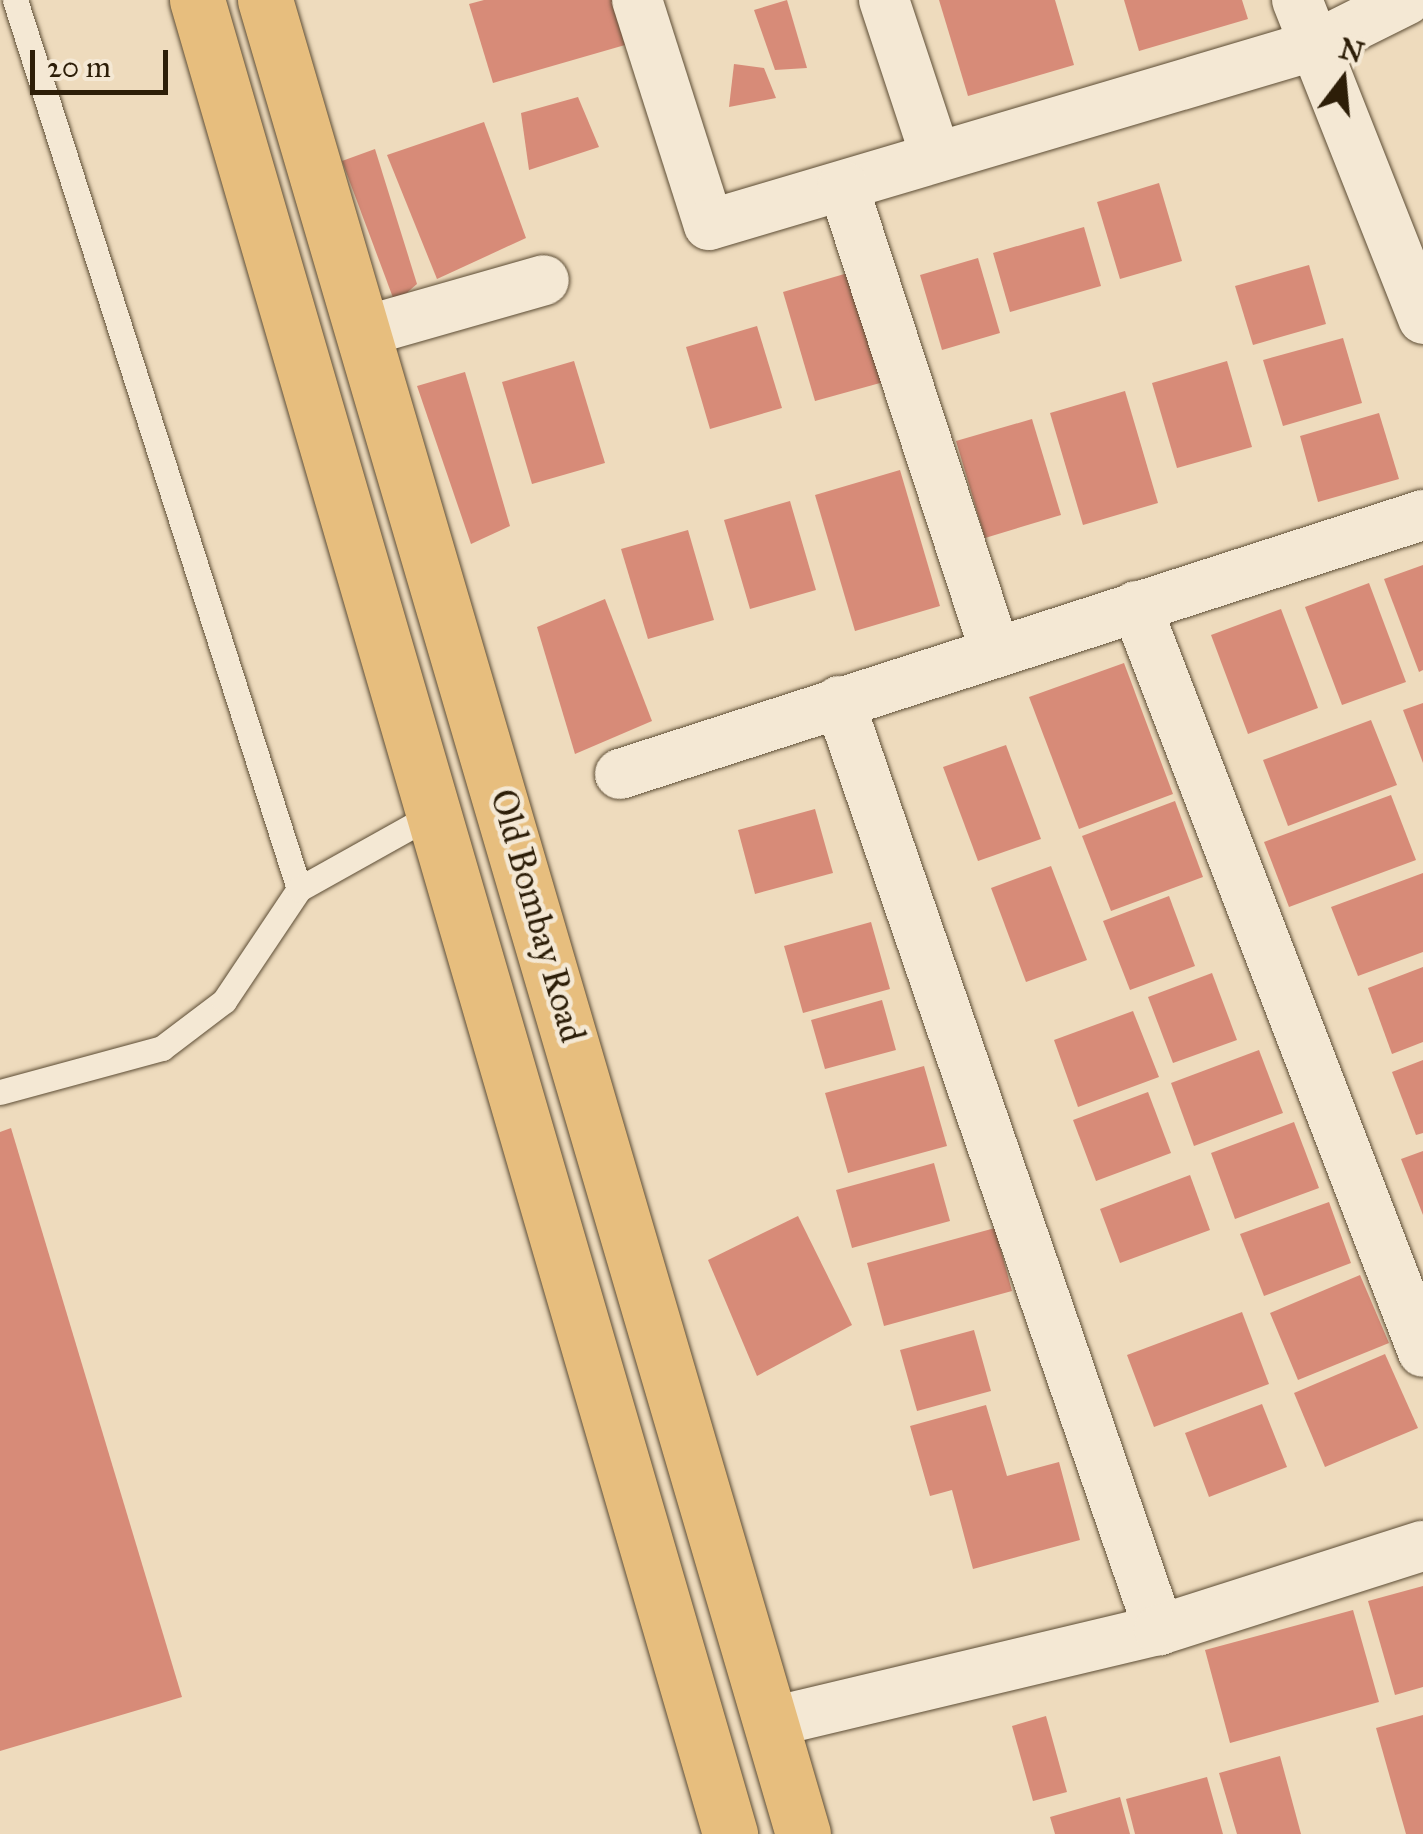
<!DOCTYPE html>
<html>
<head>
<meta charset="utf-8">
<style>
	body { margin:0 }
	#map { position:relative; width:1423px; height:1834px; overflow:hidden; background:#eedbbd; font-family:"IM FELL Great Primer",serif }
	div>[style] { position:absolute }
	.building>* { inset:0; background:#d78b78 }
	.roads { filter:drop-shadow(0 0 2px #5d4d35) drop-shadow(0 0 2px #5d4d35) }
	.service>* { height:25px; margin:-12.5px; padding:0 12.5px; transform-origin:12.5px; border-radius:12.5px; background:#f4e8d4 }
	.minor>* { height:50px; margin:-25px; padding:0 25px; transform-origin:25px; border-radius:25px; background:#f4e8d4 }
	.primary>* { height:55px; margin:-27.5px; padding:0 27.5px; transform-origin:27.5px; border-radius:27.5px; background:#e7be7e }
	span { translate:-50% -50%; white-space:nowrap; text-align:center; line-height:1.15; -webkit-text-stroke:9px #f4e8d4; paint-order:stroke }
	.street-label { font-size:35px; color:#2d1e08 }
	.north { position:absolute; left:1293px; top:30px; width:100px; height:100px; -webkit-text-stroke:8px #f4e8d4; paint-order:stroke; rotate:16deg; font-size:28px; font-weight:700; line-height:40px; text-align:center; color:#2d1e08 }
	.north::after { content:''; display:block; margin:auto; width:35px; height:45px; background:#2d1e08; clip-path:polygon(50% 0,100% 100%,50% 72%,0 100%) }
	.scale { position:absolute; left:30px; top:50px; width:138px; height:45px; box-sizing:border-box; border:5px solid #2d1e08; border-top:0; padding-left:12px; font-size:30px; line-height:35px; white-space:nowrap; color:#2d1e08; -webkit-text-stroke:8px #f4e8d4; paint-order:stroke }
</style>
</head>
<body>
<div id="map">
	<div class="building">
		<i style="clip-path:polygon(484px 0,612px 0,625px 45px,493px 83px,469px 4px)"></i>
		<i style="clip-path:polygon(787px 0,807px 68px,775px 70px,754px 10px)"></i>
		<i style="clip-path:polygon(939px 0,1055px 0,1074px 65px,968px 96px)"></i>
		<i style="clip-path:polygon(1124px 0,1242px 0,1248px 19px,1139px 51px)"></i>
		<i style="clip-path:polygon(734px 64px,764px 68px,776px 98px,729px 107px)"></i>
		<i style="clip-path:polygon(578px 97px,599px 147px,529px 170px,521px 113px)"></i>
		<i style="clip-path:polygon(484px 122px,526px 238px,437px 279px,387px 155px)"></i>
		<i style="clip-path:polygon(375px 149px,417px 284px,395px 303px,342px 161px)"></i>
		<i style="clip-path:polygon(1159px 183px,1182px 261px,1120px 279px,1097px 202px)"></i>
		<i style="clip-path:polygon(1084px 227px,1101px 286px,1010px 312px,993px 253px)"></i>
		<i style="clip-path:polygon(978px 258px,1000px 333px,942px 350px,920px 275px)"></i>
		<i style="clip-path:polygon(1309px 265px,1326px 324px,1253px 345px,1235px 286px)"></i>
		<i style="clip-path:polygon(858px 270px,891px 380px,815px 401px,783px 292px)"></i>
		<i style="clip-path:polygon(757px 326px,782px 408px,710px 429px,686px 347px)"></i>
		<i style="clip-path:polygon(1343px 338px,1362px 403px,1283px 426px,1263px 360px)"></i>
		<i style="clip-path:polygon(574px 361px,605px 463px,532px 484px,502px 382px)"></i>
		<i style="clip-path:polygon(1227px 361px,1252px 447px,1177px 468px,1152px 383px)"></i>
		<i style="clip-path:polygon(465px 372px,510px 526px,471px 544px,417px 386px)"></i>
		<i style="clip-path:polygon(1125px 391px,1158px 503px,1083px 525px,1050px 413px)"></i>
		<i style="clip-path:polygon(1379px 413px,1399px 479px,1318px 502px,1300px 436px)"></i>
		<i style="clip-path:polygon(1032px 419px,1061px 515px,985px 538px,956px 441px)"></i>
		<i style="clip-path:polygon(900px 470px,940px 606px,855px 631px,815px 495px)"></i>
		<i style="clip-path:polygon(790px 501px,816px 590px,750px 609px,724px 520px)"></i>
		<i style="clip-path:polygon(688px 530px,714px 620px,648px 639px,621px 549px)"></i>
		<i style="clip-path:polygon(1423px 565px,1423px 670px,1419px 672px,1384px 579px)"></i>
		<i style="clip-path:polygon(1369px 583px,1406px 682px,1342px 705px,1305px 607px)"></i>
		<i style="clip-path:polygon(605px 599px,652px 721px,575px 754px,537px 627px)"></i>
		<i style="clip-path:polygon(1281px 609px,1318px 708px,1248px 734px,1211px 635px)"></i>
		<i style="clip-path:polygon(1124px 663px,1173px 794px,1079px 829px,1029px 697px)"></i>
		<i style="clip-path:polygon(1423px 703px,1423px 763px,1403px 710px)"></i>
		<i style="clip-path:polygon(1371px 720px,1397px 785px,1288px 826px,1263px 760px)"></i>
		<i style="clip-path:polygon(1006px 745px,1041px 839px,978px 861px,943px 767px)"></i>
		<i style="clip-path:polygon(1391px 795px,1416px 860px,1289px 907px,1264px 842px)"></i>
		<i style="clip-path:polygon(1175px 801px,1203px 877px,1111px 911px,1082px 836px)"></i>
		<i style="clip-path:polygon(815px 809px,833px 873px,755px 894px,738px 830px)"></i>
		<i style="clip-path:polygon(1051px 866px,1087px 960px,1026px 982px,991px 888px)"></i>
		<i style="clip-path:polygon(1423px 873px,1423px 952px,1358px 976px,1331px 907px)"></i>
		<i style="clip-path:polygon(1169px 896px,1195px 966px,1130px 990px,1103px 921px)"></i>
		<i style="clip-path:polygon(871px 922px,890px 989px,803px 1013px,784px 946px)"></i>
		<i style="clip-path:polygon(1423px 967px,1423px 1042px,1392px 1054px,1368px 988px)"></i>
		<i style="clip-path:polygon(1212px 973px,1237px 1040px,1173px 1063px,1148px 997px)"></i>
		<i style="clip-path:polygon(882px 1000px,896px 1050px,825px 1069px,811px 1020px)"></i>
		<i style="clip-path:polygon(1133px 1011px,1159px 1077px,1078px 1107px,1054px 1040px)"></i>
		<i style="clip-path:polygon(1259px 1050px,1283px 1113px,1194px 1146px,1171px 1083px)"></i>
		<i style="clip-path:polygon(1423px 1060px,1423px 1133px,1416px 1135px,1392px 1072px)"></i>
		<i style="clip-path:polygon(924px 1066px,947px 1146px,848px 1173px,825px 1093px)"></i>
		<i style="clip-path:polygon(1148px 1092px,1171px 1153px,1096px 1181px,1073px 1120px)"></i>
		<i style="clip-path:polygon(1294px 1122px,1319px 1188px,1235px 1219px,1211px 1153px)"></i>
		<i style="clip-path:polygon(11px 1128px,182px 1697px,0 1751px,0 1132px)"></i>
		<i style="clip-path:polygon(1423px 1151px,1423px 1215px,1401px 1159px)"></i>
		<i style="clip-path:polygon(934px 1163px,950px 1221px,852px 1248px,836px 1190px)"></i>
		<i style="clip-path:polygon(1190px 1175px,1210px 1230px,1120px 1263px,1100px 1209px)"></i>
		<i style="clip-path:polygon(1329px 1202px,1351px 1263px,1264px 1296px,1240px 1234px)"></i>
		<i style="clip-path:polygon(798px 1216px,852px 1325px,757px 1376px,708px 1260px)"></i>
		<i style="clip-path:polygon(995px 1228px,1012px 1291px,884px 1326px,867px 1263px)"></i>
		<i style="clip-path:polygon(1360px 1275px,1389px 1343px,1298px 1380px,1270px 1313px)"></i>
		<i style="clip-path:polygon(1242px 1312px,1269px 1384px,1154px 1427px,1127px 1355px)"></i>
		<i style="clip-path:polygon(974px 1330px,991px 1391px,917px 1411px,900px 1350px)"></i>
		<i style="clip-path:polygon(1385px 1354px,1418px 1428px,1325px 1467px,1294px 1393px)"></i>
		<i style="clip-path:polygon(1262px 1404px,1287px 1467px,1209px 1497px,1185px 1433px)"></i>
		<i style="clip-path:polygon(986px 1405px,1007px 1476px,1059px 1462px,1080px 1540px,973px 1569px,952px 1490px,930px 1496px,910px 1426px)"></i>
		<i style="clip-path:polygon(1423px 1586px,1423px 1687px,1395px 1695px,1368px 1601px)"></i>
		<i style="clip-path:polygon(1353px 1610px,1379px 1702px,1230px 1743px,1205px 1650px)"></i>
		<i style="clip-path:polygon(1423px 1715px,1423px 1834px,1406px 1834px,1376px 1728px)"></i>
		<i style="clip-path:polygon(1046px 1716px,1067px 1792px,1033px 1801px,1012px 1726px)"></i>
		<i style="clip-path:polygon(1280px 1756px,1301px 1834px,1237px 1834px,1219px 1773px)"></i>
		<i style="clip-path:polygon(1207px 1777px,1223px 1834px,1135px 1834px,1126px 1799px)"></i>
		<i style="clip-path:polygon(1120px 1797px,1130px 1834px,1055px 1834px,1050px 1817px)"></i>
	</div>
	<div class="roads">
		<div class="service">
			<i style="left:15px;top:0;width:933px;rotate:72.28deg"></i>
			<i style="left:0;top:1092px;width:168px;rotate:-15.2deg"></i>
			<i style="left:162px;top:1048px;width:78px;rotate:-37.2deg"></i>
			<i style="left:224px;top:1001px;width:135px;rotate:-56.2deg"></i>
			<i style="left:299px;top:889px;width:156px;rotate:-29.2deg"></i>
		</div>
		<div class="minor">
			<i style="left:637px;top:0;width:236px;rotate:72.3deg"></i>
			<i style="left:709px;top:225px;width:633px;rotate:-16.52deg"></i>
			<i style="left:1316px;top:45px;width:101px;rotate:-26.6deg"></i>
			<i style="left:884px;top:0;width:165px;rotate:71.7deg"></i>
			<i style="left:1297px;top:0;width:343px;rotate:68.4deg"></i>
			<i style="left:843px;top:186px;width:490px;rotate:71.9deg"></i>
			<i style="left:362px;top:332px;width:189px;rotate:-15.9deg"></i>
			<i style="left:1136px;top:606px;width:799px;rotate:68.96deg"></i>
			<i style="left:839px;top:701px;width:983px;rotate:70.99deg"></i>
			<i style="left:620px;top:774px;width:844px;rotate:-17.88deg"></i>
			<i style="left:772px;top:1722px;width:398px;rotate:-13.4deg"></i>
			<i style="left:1159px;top:1630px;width:277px;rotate:-17.7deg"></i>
		</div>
		<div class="primary">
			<i style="left:197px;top:0;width:1910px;rotate:73.79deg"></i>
			<i style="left:265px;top:0;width:1911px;rotate:73.65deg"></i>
		</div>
	</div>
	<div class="street-label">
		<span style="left:537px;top:916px;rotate:74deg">Old Bombay Road</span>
	</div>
	<div class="north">N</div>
	<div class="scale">20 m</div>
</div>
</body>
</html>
